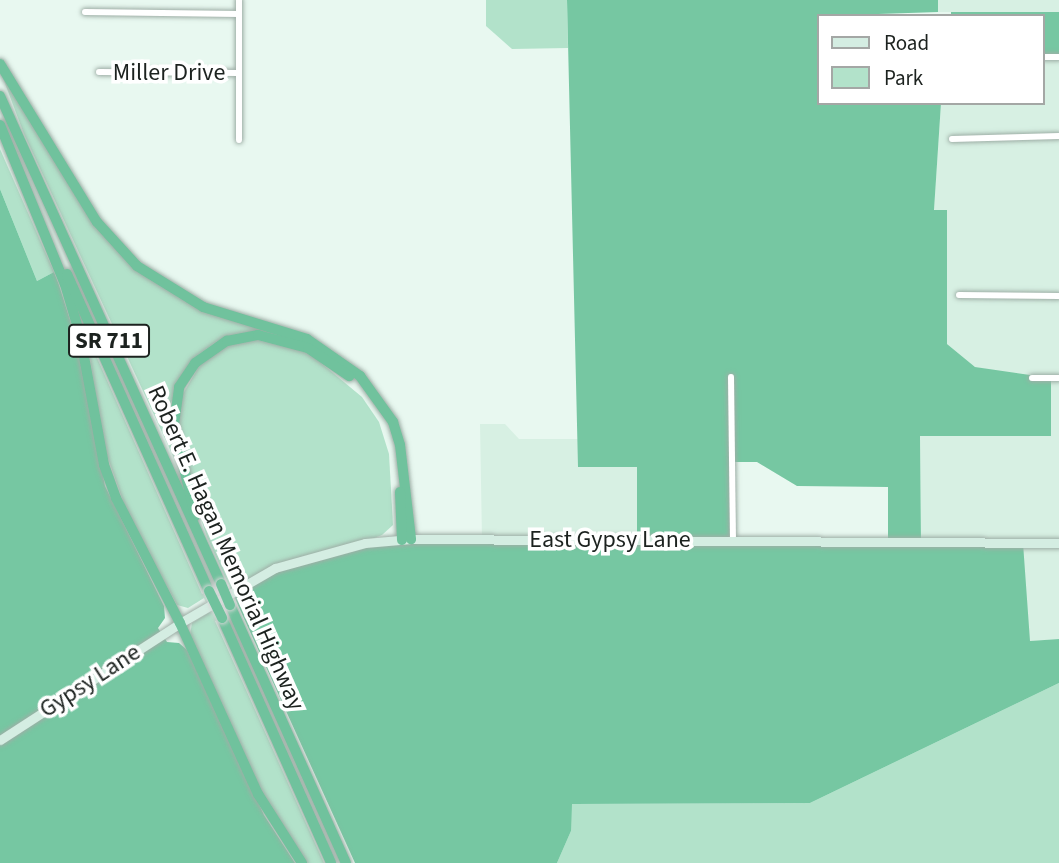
<!DOCTYPE html>
<html>
<head>
<meta charset="utf-8">
<style>
	body { margin:0 }
	#map { position:relative; width:1059px; height:863px; overflow:hidden; background:#e8f8f0; font-family:"Source Sans 3",sans-serif }
	div>[style] { position:absolute }
	.built>* { inset:0; background:#d7f0e3 }
	.green>* { inset:0; background:#b2e2ca }
	.forest>* { inset:0; background:#76c7a2 }
	.roads { filter:drop-shadow(0 0 2px #9eaea6) drop-shadow(0 0 2px #9eaea6) }
	.minor>* { height:6px; margin:-3px; padding:0 3px; transform-origin:3px; border-radius:3px; background:#fff }
	.secondary>* { height:9px; margin:-4.5px; padding:0 4.5px; transform-origin:4.5px; border-radius:4.5px; background:#d4ede2 }
	.motorway>* { height:10px; margin:-5px; padding:0 5px; transform-origin:5px; border-radius:5px; background:#70c29d }
	.bridges { filter:drop-shadow(0 0 2px #d6d7d7) drop-shadow(0 0 2px #d6d7d7) }
	.motorway-bridge>* { height:10px; margin:-5px; padding:0 5px; transform-origin:5px; border-radius:5px; background:#70c29d }
	span { translate:-50% -50%; white-space:nowrap; text-align:center; line-height:1.15; -webkit-text-stroke:7px #fff; paint-order:stroke }
	.shield-label span { padding:2px 5px; background:#fff; border:2px solid; border-radius:5px; -webkit-text-stroke-width:0 }
	.shield-label { font-size:23px; color:#1c221f; font-weight:700 }
	.street-label { font-size:24px; color:#1c221f }
	.legend { position:absolute; left:817px; top:14px; width:228px; height:91px; box-sizing:border-box; background:#fff; border:2px solid #a4a7a5; margin:0; padding:9px 12px; list-style:none; font-size:21px; color:#1c221f }
	.legend li { display:flex; align-items:center; gap:14px; height:35px }
	.legend b { width:35px; border:2px solid #a4a7a5 }
</style>
</head>
<body>
<div id="map">
	<div class="built">
		<i style="clip-path:polygon(938px 0,1059px 0,1059px 12px,938px 12px)"></i>
		<i style="clip-path:polygon(1043px 57px,1059px 57px,1059px 639px,1030px 641px,921px 542px,920px 436px,1051px 435px,1032px 378px,975px 367px,947px 344px,947px 211px,934px 210px,941px 103px,1043px 103px)"></i>
		<i style="clip-path:polygon(480px 424px,505px 424px,519px 439px,578px 439px,578px 467px,637px 467px,637px 541px,482px 540px)"></i>
	</div>
	<div class="green">
		<i style="clip-path:polygon(486px 0,567px 0,568px 48px,512px 49px,486px 26px)"></i>
		<i style="clip-path:polygon(0 70px,84px 208px,150px 280px,184px 301px,265px 329px,217px 341px,199px 354px,171px 402px,174px 458px,24px 134px)"></i>
		<i style="clip-path:polygon(0 149px,54px 272px,37px 281px,0 189px)"></i>
		<i style="clip-path:polygon(86px 333px,202px 594px,209px 591px,222px 618px,215px 621px,324px 863px,306px 863px,270px 809px,190px 635px,192px 623px,210px 612px,204px 598px,188px 608px,177px 605px,127px 512px,104px 447px)"></i>
		<i style="clip-path:polygon(257px 340px,309px 353px,362px 397px,379px 422px,389px 454px,393px 525px,382px 535px,232px 592px,207px 537px,186px 473px,178px 440px,180px 399px,201px 363px,230px 344px)"></i>
		<i style="clip-path:polygon(1059px 683px,1059px 863px,557px 863px,571px 831px,571px 804px,810px 803px)"></i>
	</div>
	<div class="forest">
		<i style="clip-path:polygon(evenodd,567px 0,938px 0,938px 12px,819px 16px,819px 103px,941px 103px,934px 210px,947px 210px,947px 344px,975px 367px,1051px 378px,1051px 436px,920px 436px,921px 542px,1023px 543px,1030px 641px,1059px 639px,1059px 683px,810px 803px,572px 804px,571px 831px,557px 863px,355px 863px,232px 592px,275px 568px,365px 543px,637px 540px,637px 467px,578px 467px,567px 0,731px 462px,757px 462px,797px 486px,888px 487px,888px 541px,733px 541px,731px 462px)"></i>
		<i style="clip-path:polygon(951px 12px,1059px 12px,1059px 57px,1043px 57px,1043px 16px,951px 16px)"></i>
		<i style="clip-path:polygon(0 189px,37px 281px,54px 272px,59px 285px,76px 339px,105px 486px,164px 606px,165px 618px,158px 628px,167px 642px,179px 643px,187px 650px,264px 815px,295px 863px,0 863px)"></i>
	</div>
	<div class="roads">
		<div class="minor">
			<i style="left:85px;top:12px;width:154px;rotate:0.7deg"></i>
			<i style="left:1043px;top:57px;width:16px"></i>
			<i style="left:99px;top:72px;width:140px;rotate:0.4deg"></i>
			<i style="left:952px;top:139px;width:107px;rotate:-1.6deg"></i>
			<i style="left:239px;top:140px;width:140px;rotate:-90deg"></i>
			<i style="left:959px;top:295px;width:100px;rotate:0.6deg"></i>
			<i style="left:731px;top:377px;width:164px;rotate:89.3deg"></i>
			<i style="left:1032px;top:378px;width:27px"></i>
		</div>
		<div class="secondary">
			<i style="left:0;top:740px;width:215px;rotate:-33deg"></i>
			<i style="left:180px;top:623px;width:110px;rotate:-30.1deg"></i>
			<i style="left:275px;top:568px;width:93px;rotate:-15.5deg"></i>
			<i style="left:365px;top:543px;width:46px;rotate:-5deg"></i>
			<i style="left:411px;top:539px;width:648px;rotate:0.35deg"></i>
		</div>
		<div class="motorway">
			<i style="left:0;top:64px;width:185px;rotate:58.5deg"></i>
			<i style="left:97px;top:222px;width:59px;rotate:47.7deg"></i>
			<i style="left:137px;top:266px;width:78px;rotate:31.8deg"></i>
			<i style="left:203px;top:307px;width:109px;rotate:17.1deg"></i>
			<i style="left:307px;top:339px;width:65px;rotate:34.9deg"></i>
			<i style="left:360px;top:376px;width:57px;rotate:54.3deg"></i>
			<i style="left:393px;top:422px;width:24px;rotate:73deg"></i>
			<i style="left:400px;top:445px;width:95px;rotate:83.3deg"></i>
			<i style="left:0;top:96px;width:536px;rotate:65.64deg"></i>
			<i style="left:0;top:125px;width:172px;rotate:67.8deg"></i>
			<i style="left:65px;top:284px;width:53px;rotate:73.6deg"></i>
			<i style="left:80px;top:335px;width:132px;rotate:79.5deg"></i>
			<i style="left:104px;top:465px;width:35px;rotate:70deg"></i>
			<i style="left:116px;top:498px;width:140px;rotate:62.9deg"></i>
			<i style="left:180px;top:623px;width:188px;rotate:65.5deg"></i>
			<i style="left:258px;top:794px;width:82px;rotate:57.5deg"></i>
			<i style="left:67px;top:274px;width:347px;rotate:65.9deg"></i>
			<i style="left:400px;top:492px;width:48px;rotate:87.6deg"></i>
			<i style="left:195px;top:516px;width:94px;rotate:-102.9deg"></i>
			<i style="left:174px;top:424px;width:37px;rotate:-82deg"></i>
			<i style="left:179px;top:387px;width:29px;rotate:-56deg"></i>
			<i style="left:195px;top:363px;width:39px;rotate:-35deg"></i>
			<i style="left:227px;top:341px;width:32px;rotate:-11deg"></i>
			<i style="left:258px;top:335px;width:52px;rotate:14.6deg"></i>
			<i style="left:308px;top:348px;width:50px;rotate:34.3deg"></i>
			<i style="left:230px;top:605px;width:283px;rotate:65.8deg"></i>
			<i style="left:222px;top:618px;width:268px;rotate:66deg"></i>
		</div>
	</div>
	<div class="bridges">
		<div class="motorway-bridge">
			<i style="left:221px;top:584px;width:23px;rotate:67deg"></i>
			<i style="left:209px;top:591px;width:30px;rotate:64deg"></i>
		</div>
	</div>
	<div class="shield-label">
		<span style="left:109px;top:341px">SR 711</span>
	</div>
	<div class="street-label">
		<span style="left:169px;top:73px">Miller Drive</span>
		<span style="left:610px;top:540px">East Gypsy Lane</span>
		<span style="left:226px;top:548px;rotate:66deg">Robert E. Hagan Memorial Highway</span>
		<span style="left:90px;top:681px;rotate:-33deg">Gypsy Lane</span>
	</div>
	<ul class="legend">
	<li><b style="height:9px;background:#d4ede2"></b>Road</li>
	<li><b style="height:19px;background:#b2e2ca"></b>Park</li>
	</ul>
</div>
</body>
</html>
